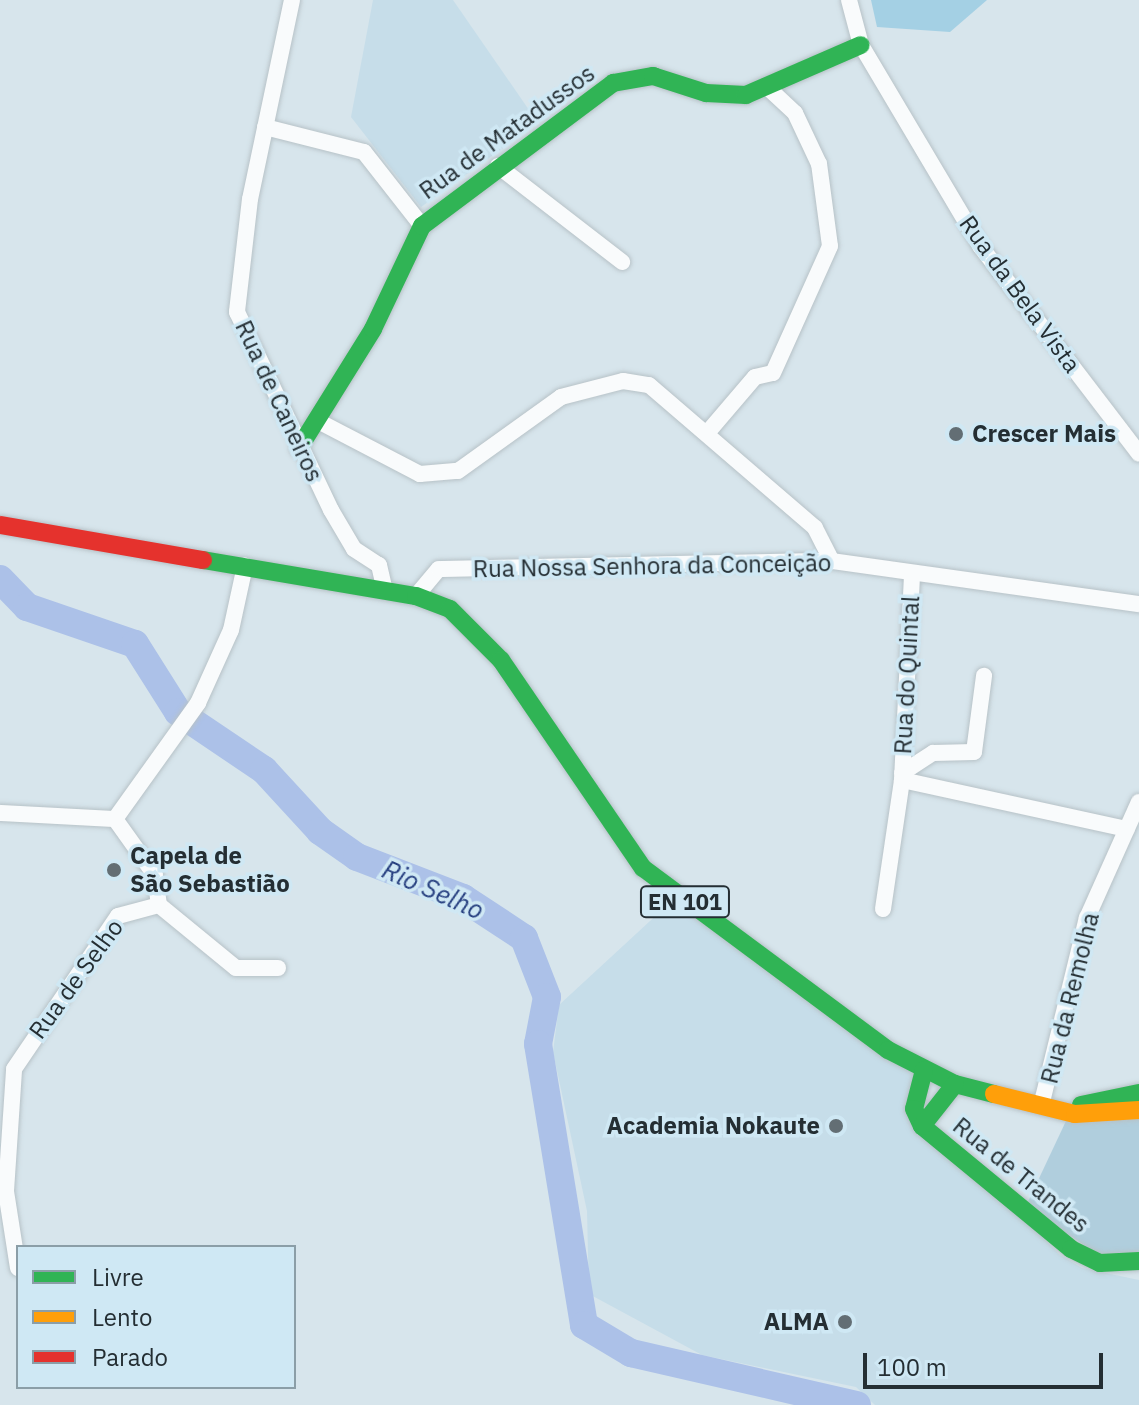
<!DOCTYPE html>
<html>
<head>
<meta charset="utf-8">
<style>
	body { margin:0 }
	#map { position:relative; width:1139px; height:1405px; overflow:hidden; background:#d7e5ec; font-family:"IBM Plex Sans",sans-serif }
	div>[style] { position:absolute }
	.built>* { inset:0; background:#c6dde9 }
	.green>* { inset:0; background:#b0cedd }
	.forest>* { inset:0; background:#a4d0e4 }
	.river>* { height:28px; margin:-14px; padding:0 14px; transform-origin:14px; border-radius:14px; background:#acc1e8 }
	.roads { filter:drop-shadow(0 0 2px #b7c2c7) drop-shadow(0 0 2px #b7c2c7) }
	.street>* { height:16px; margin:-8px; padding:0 8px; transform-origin:8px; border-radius:8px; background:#f9fbfc }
	.fast>* { height:18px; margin:-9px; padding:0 9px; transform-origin:9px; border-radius:9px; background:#30b455 }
	.slow>* { height:18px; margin:-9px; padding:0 9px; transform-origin:9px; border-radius:9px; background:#ff9f0a }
	.jam>* { height:18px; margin:-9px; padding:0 9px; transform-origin:9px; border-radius:9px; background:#e5322d }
	.dots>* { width:22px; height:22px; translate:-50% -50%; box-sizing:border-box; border:4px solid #cfe8f4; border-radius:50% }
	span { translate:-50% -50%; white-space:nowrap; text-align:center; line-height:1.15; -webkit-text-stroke:7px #cfe8f4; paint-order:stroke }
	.shield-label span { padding:2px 6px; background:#cfe8f4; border:2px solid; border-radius:6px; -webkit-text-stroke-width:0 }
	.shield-label { font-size:22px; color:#242e33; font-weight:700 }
	.street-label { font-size:24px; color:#242e33 }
	.poi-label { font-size:24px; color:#242e33; font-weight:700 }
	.left { translate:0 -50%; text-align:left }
	.right { translate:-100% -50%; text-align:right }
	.water-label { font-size:26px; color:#274080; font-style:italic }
	.legend { position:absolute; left:16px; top:1245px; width:280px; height:144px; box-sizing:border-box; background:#cfe8f4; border:2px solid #8b9ea7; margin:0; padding:10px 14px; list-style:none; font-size:24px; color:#242e33 }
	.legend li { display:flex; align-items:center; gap:16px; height:40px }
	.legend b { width:40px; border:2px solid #8b9ea7 }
	.scale { position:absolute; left:863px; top:1353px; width:240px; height:36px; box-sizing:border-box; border:4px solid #242e33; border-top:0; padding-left:10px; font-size:24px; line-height:28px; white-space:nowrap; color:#242e33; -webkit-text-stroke:6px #cfe8f4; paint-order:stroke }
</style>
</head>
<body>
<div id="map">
	<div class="built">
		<i style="clip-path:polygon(373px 0,453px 0,538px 123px,421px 207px,351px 117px)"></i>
		<i style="clip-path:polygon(676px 897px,914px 1068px,914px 1109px,1060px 1255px,1082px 1268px,1139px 1280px,1139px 1405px,875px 1405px,856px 1387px,702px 1355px,589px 1294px,587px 1211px,553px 1052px,559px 1005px)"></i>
	</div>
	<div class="green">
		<i style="clip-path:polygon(1139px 1116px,1139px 1256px,1102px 1257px,1026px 1206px,1066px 1121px)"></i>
	</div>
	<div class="forest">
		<i style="clip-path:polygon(871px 0,987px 0,950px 32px,877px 27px)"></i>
	</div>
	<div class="river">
		<i style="left:0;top:579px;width:39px;rotate:46deg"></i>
		<i style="left:27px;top:607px;width:114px;rotate:18.9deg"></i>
		<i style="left:135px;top:644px;width:80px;rotate:57.7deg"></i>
		<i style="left:178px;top:712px;width:104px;rotate:34deg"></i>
		<i style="left:264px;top:770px;width:83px;rotate:47.4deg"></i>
		<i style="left:320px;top:831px;width:45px;rotate:35.1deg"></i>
		<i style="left:357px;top:857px;width:114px;rotate:21.1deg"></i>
		<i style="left:463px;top:898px;width:73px;rotate:33.3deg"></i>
		<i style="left:524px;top:938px;width:63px;rotate:68.7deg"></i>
		<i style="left:547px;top:997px;width:48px;rotate:100.8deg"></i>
		<i style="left:538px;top:1044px;width:285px;rotate:80.7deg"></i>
		<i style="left:584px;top:1325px;width:55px;rotate:30.8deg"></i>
		<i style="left:631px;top:1353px;width:232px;rotate:13deg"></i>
	</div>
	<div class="roads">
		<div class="street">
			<i style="left:292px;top:0;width:203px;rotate:101.9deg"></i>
			<i style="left:250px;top:199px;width:114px;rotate:96.6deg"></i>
			<i style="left:237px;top:312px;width:219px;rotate:64.6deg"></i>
			<i style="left:331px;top:510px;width:45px;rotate:59.5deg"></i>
			<i style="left:354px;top:549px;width:30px;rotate:33deg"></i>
			<i style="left:379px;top:565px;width:27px;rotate:77deg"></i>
			<i style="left:849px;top:0;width:47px;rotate:75.1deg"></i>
			<i style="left:861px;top:45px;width:235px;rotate:59.3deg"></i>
			<i style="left:981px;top:247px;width:260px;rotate:52.6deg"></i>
			<i style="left:265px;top:127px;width:102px;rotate:14.2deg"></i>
			<i style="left:364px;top:152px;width:94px;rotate:51.9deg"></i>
			<i style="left:498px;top:166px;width:157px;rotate:37.7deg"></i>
			<i style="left:318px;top:421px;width:115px;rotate:27.5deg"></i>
			<i style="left:420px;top:474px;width:38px;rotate:-5deg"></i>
			<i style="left:458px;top:471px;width:127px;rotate:-35.7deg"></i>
			<i style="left:561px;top:397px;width:64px;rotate:-14.5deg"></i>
			<i style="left:623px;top:381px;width:26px;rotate:9deg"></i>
			<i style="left:649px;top:385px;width:219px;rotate:40.7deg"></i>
			<i style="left:815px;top:528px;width:37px;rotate:63deg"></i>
			<i style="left:708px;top:432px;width:72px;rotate:-49.5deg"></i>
			<i style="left:755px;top:377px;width:18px;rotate:-13deg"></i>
			<i style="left:773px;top:373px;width:139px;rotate:-65.8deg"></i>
			<i style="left:830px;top:246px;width:83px;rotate:-97.6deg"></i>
			<i style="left:819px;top:164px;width:56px;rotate:-115.2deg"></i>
			<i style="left:795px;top:113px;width:35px;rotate:-137deg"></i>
			<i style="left:416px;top:596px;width:35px;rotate:-50deg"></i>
			<i style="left:439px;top:569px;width:393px;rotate:-1.2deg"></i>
			<i style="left:832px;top:561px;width:310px;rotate:8deg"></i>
			<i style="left:902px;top:773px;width:37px;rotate:-33deg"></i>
			<i style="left:933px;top:753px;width:41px;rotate:-1.4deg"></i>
			<i style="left:974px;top:752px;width:77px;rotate:-82.5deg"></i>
			<i style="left:902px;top:780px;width:230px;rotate:12.3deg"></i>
			<i style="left:0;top:813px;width:115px;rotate:3deg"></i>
			<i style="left:115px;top:819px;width:143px;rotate:-54.4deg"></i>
			<i style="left:198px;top:703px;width:80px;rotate:-65.7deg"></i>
			<i style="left:231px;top:630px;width:66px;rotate:-77.7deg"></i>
			<i style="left:159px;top:905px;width:99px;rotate:39.3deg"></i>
			<i style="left:236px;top:968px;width:42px"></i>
			<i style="left:883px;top:909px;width:130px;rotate:-81.6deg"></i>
			<i style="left:902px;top:780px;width:204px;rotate:-87.2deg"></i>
			<i style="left:1041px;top:1106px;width:194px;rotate:-76.3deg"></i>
			<i style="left:1087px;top:918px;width:127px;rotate:-65.9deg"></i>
			<i style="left:18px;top:1268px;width:78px;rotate:-98.9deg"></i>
			<i style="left:6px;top:1191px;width:122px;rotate:-86.2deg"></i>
			<i style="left:14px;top:1069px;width:185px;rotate:-55.8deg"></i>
			<i style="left:118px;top:916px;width:42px;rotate:-15deg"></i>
			<i style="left:159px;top:905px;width:30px;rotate:-98deg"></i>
			<i style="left:155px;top:875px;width:69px;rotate:-125.5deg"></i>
		</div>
		<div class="fast">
			<i style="left:299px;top:448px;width:140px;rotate:-58.1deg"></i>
			<i style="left:373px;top:329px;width:114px;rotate:-64.6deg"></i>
			<i style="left:422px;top:226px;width:239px;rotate:-36.8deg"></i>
			<i style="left:613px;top:83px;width:41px;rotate:-9.9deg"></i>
			<i style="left:653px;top:76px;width:56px;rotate:17.8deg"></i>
			<i style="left:706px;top:93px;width:40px;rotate:2.9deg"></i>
			<i style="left:746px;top:95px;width:125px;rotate:-23.5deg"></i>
			<i style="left:203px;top:560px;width:216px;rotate:9.6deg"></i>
			<i style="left:416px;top:596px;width:36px;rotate:21deg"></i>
			<i style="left:450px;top:609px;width:72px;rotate:45deg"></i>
			<i style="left:501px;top:660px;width:252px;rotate:55.7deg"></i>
			<i style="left:643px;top:868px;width:305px;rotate:36.6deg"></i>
			<i style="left:888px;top:1050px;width:75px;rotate:26.9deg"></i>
			<i style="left:955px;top:1084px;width:40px;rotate:14.4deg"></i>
			<i style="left:924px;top:1070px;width:40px;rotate:104.4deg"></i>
			<i style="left:914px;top:1109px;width:19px;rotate:65deg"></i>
			<i style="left:922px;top:1126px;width:193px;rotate:39.5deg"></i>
			<i style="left:1071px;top:1249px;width:32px;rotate:26deg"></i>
			<i style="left:1100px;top:1263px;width:39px;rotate:-3deg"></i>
			<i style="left:1081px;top:1105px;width:59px;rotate:-11.7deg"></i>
			<i style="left:922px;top:1126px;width:53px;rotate:-51.8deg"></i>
		</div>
		<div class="slow">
			<i style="left:994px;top:1094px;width:83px;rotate:13.9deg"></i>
			<i style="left:1075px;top:1114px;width:64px;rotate:-3.6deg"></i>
		</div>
		<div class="jam">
			<i style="left:0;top:525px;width:206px;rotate:9.8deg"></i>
		</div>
	</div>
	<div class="dots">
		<i style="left:956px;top:434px;background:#636e74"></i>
		<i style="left:114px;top:870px;background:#636e74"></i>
		<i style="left:836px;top:1126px;background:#636e74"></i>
		<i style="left:845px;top:1322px;background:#636e74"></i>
	</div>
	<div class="shield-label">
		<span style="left:685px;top:902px">EN 101</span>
	</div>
	<div class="street-label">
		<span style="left:507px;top:132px;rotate:-36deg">Rua de Matadussos</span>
		<span style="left:1020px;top:294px;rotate:54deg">Rua da Bela Vista</span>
		<span style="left:279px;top:401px;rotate:65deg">Rua de Caneiros</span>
		<span style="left:652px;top:566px;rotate:-1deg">Rua Nossa Senhora da Conceição</span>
		<span style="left:907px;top:675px;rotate:-87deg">Rua do Quintal</span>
		<span style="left:76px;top:979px;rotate:-54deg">Rua de Selho</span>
		<span style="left:1070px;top:998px;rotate:-76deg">Rua da Remolha</span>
		<span style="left:1021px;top:1175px;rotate:39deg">Rua de Trandes</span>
	</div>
	<div class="poi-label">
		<span class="left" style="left:972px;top:434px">Crescer Mais</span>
		<span class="left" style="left:130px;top:870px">Capela de<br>São Sebastião</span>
		<span class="right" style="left:820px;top:1126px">Academia Nokaute</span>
		<span class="right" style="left:829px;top:1322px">ALMA</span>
	</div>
	<div class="water-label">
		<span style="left:433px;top:890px;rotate:24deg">Rio Selho</span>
	</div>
	<ul class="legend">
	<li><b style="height:10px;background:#30b455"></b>Livre</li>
	<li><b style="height:10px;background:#ff9f0a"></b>Lento</li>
	<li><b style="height:10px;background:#e5322d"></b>Parado</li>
	</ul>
	<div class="scale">100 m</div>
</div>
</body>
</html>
